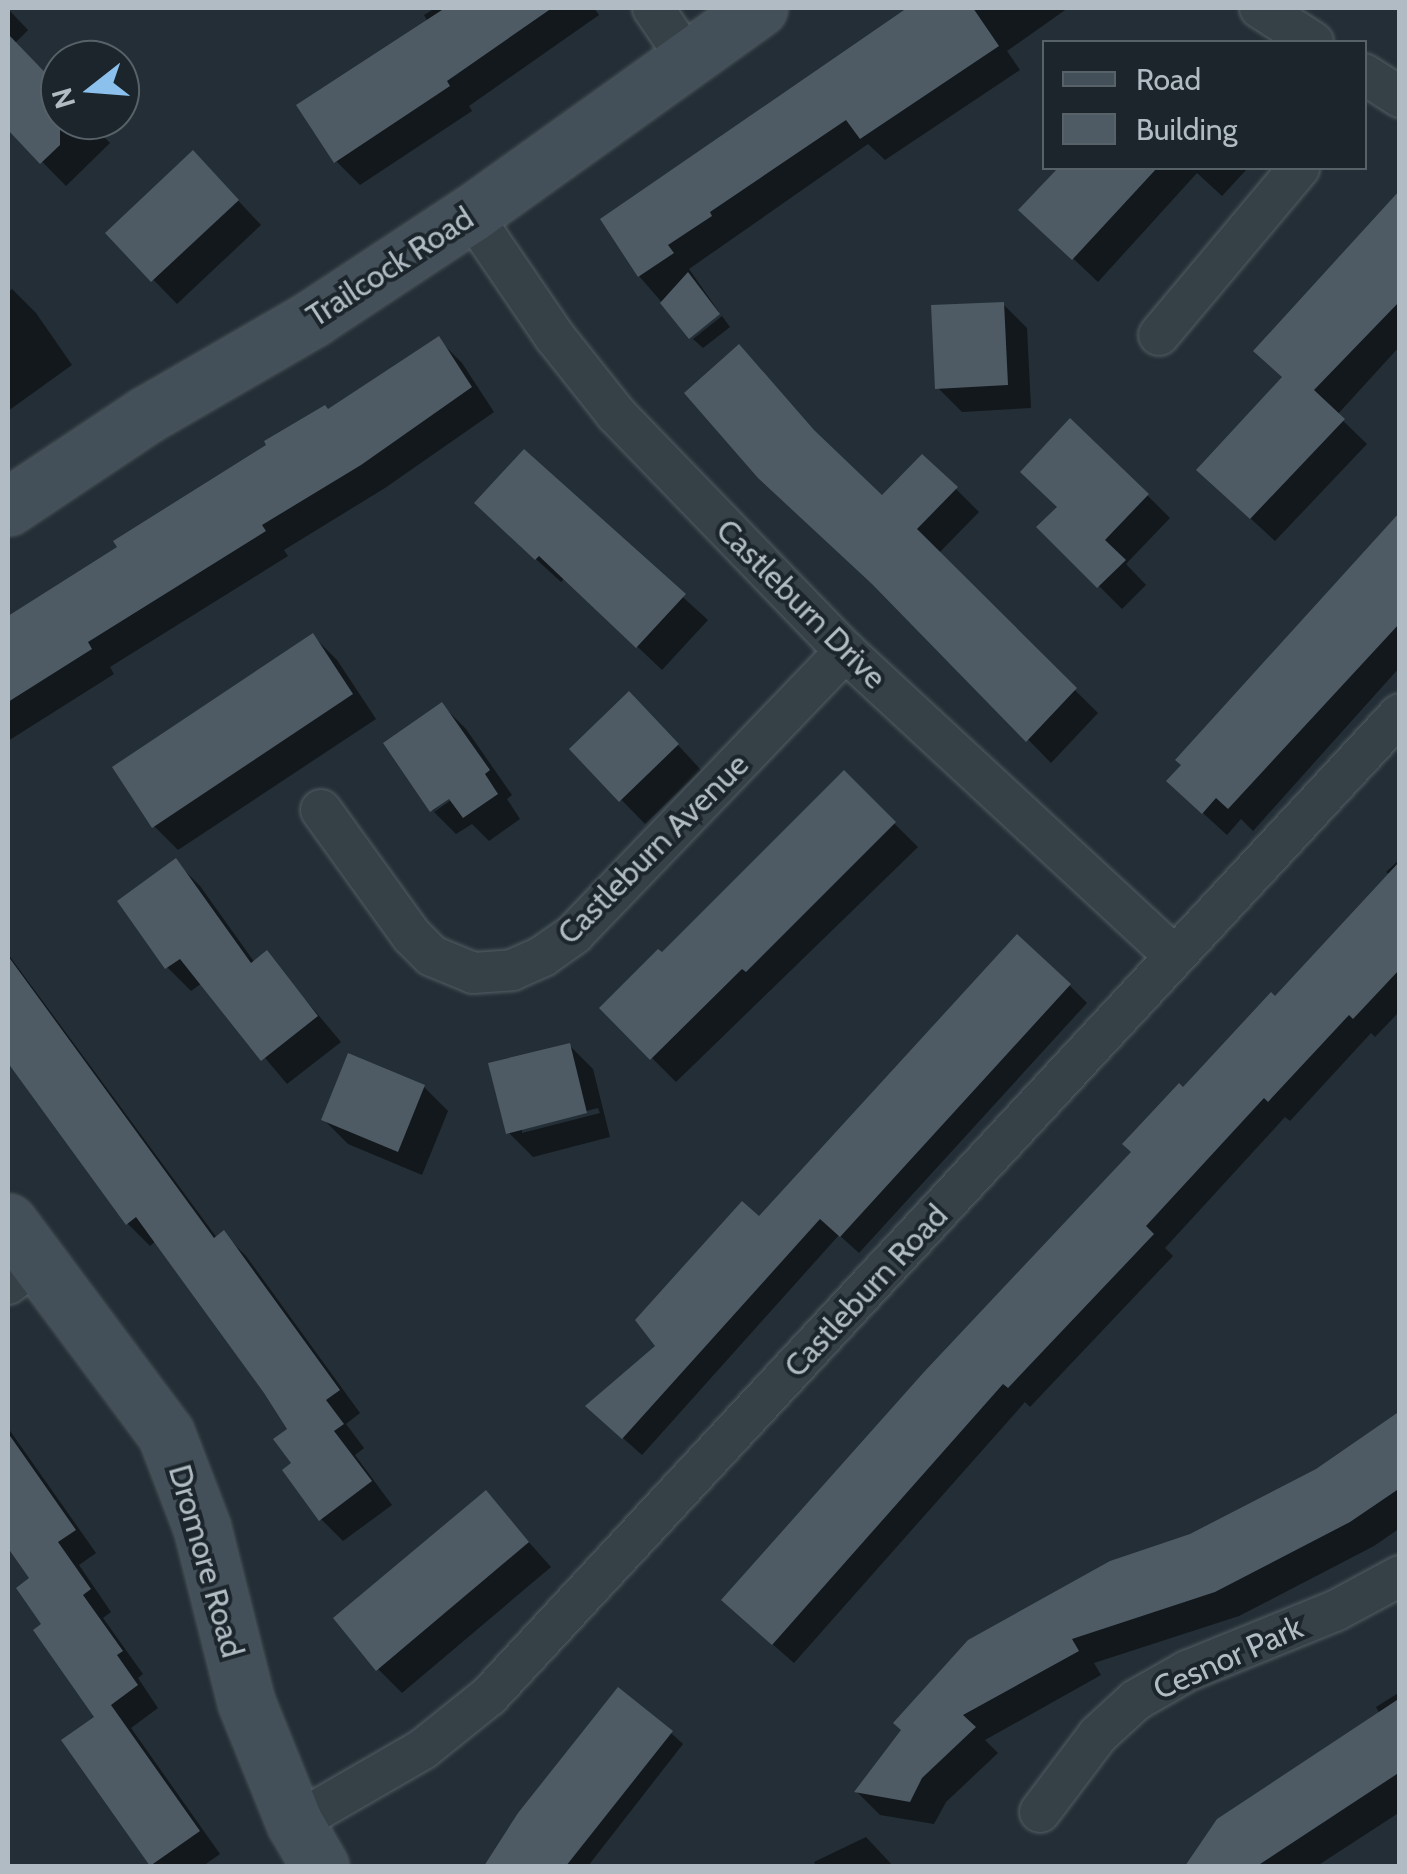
<!DOCTYPE html>
<html>
<head>
<meta charset="utf-8">
<style>
	body { margin:0 }
	#map { position:relative; width:1407px; height:1874px; overflow:hidden; background:#232e36; font-family:Cabin,sans-serif }
	div>[style] { position:absolute }
	.shadow>* { inset:0; background:#0007 }
	.building>* { inset:0; background:#4e5b65 }
	.roads { filter:drop-shadow(0 0 2px #545e64) drop-shadow(0 0 2px #545e64) }
	.street>* { height:40px; margin:-20px; padding:0 20px; transform-origin:20px; border-radius:20px; background:#364047 }
	.secondary>* { height:55px; margin:-27.5px; padding:0 27.5px; transform-origin:27.5px; border-radius:27.5px; background:#445059 }
	span { translate:-50% -50%; white-space:nowrap; text-align:center; line-height:1.15; -webkit-text-stroke:8px #1b252b; paint-order:stroke }
	.street-label { font-size:32px; color:#b1bbc3 }
	.frame { position:absolute; inset:0; border:10px solid #b1bbc3; pointer-events:none }
	.legend { position:absolute; left:1042px; top:40px; width:325px; height:130px; box-sizing:border-box; background:#1b252b; border:2px solid #576168; margin:0; padding:12px 18px; list-style:none; font-size:30px; color:#b1bbc3 }
	.legend li { display:flex; align-items:center; gap:20px; height:50px }
	.legend b { width:50px; border:2px solid #576168 }
	.north { position:absolute; left:40px; top:40px; width:100px; height:100px; box-sizing:border-box; background:#1b252b; border:2px solid #576168; border-radius:50%; rotate:253deg; font-size:28px; font-weight:700; line-height:40px; text-align:center; color:#b1bbc3 }
	.north::after { content:''; display:block; margin:auto; width:35px; height:45px; background:#8cc1ed; clip-path:polygon(50% 0,100% 100%,50% 72%,0 100%) }
</style>
</head>
<body>
<div id="map">
	<div class="shadow">
		<i style="clip-path:polygon(435px 8px,594px 8px,599px 15px,469px 106px,472px 111px,360px 185px,336px 161px,428px 22px,424px 15px)"></i>
		<i style="clip-path:polygon(911px 8px,1068px 8px,1007px 51px,1020px 70px,885px 160px,868px 144px,689px 269px,719px 312px,690px 335px,639px 276px,724px 141px,721px 136px)"></i>
		<i style="clip-path:polygon(8px 9px,28px 30px,14px 44px,60px 91px,60px 120px,88px 120px,110px 143px,66px 186px,8px 127px)"></i>
		<i style="clip-path:polygon(1061px 168px,1248px 168px,1222px 196px,1197px 173px,1098px 282px,1022px 210px)"></i>
		<i style="clip-path:polygon(217px 178px,261px 225px,177px 304px,108px 233px)"></i>
		<i style="clip-path:polygon(1400px 208px,1400px 346px,1337px 415px,1367px 444px,1275px 541px,1223px 493px,1284px 378px)"></i>
		<i style="clip-path:polygon(12px 289px,36px 313px,72px 365px,8px 411px,8px 292px)"></i>
		<i style="clip-path:polygon(1003px 304px,1027px 328px,1031px 408px,962px 412px,938px 388px)"></i>
		<i style="clip-path:polygon(722px 316px,730px 327px,703px 348px,693px 339px)"></i>
		<i style="clip-path:polygon(438px 339px,462px 363px,494px 412px,385px 488px,284px 550px,288px 556px,110px 667px,114px 674px,8px 741px,8px 619px)"></i>
		<i style="clip-path:polygon(831px 450px,882px 499px,956px 489px,979px 512px,938px 554px,1098px 713px,1051px 763px,892px 600px)"></i>
		<i style="clip-path:polygon(524px 453px,708px 620px,662px 670px,565px 578px,561px 582px,501px 527px)"></i>
		<i style="clip-path:polygon(1147px 495px,1170px 518px,1126px 564px,1146px 585px,1122px 609px,1040px 527px,1060px 507px)"></i>
		<i style="clip-path:polygon(1400px 519px,1400px 667px,1253px 831px,1241px 819px,1227px 835px,1193px 804px)"></i>
		<i style="clip-path:polygon(313px 636px,337px 660px,376px 719px,178px 850px,154px 826px)"></i>
		<i style="clip-path:polygon(442px 705px,466px 729px,512px 795px,507px 799px,520px 819px,489px 841px,472px 824px,456px 834px,434px 812px,460px 794px,458px 790px,433px 811px,386px 744px)"></i>
		<i style="clip-path:polygon(653px 718px,701px 770px,645px 824px,572px 749px)"></i>
		<i style="clip-path:polygon(844px 774px,918px 847px,676px 1082px,602px 1008px,662px 956px)"></i>
		<i style="clip-path:polygon(1400px 859px,1400px 1011px,1375px 1037px,1371px 1033px,1290px 1121px,1285px 1117px,1165px 1248px,1173px 1256px,1030px 1407px,1025px 1402px,794px 1663px,745px 1620px,1184px 1091px,1275px 999px,1390px 875px,1386px 872px)"></i>
		<i style="clip-path:polygon(176px 862px,200px 886px,255px 963px,267px 954px,341px 1042px,287px 1084px,202px 983px,191px 991px,167px 967px)"></i>
		<i style="clip-path:polygon(8px 954px,217px 1238px,223px 1233px,246px 1256px,360px 1413px,346px 1424px,364px 1448px,355px 1455px,392px 1505px,343px 1541px,321px 1519px,295px 1464px,290px 1429px,156px 1241px,150px 1246px,127px 1223px,8px 1055px)"></i>
		<i style="clip-path:polygon(1069px 985px,1087px 1003px,859px 1253px,839px 1235px,642px 1455px,606px 1423px,659px 1346px,759px 1220px)"></i>
		<i style="clip-path:polygon(evenodd,569px 1045px,593px 1069px,610px 1137px,533px 1157px,509px 1133px,569px 1045px,598px 1108px,600px 1113px,522px 1133px,522px 1127px,598px 1108px)"></i>
		<i style="clip-path:polygon(424px 1087px,448px 1111px,422px 1175px,348px 1144px,324px 1120px)"></i>
		<i style="clip-path:polygon(1400px 1414px,1400px 1528px,1374px 1546px,1239px 1616px,1094px 1663px,1101px 1675px,985px 1740px,998px 1753px,946px 1802px,934px 1824px,880px 1815px,857px 1792px,1191px 1536px,1317px 1471px)"></i>
		<i style="clip-path:polygon(8px 1428px,96px 1553px,79px 1565px,111px 1612px,103px 1618px,143px 1674px,138px 1678px,158px 1708px,131px 1728px,220px 1854px,203px 1866px,154px 1866px,65px 1741px,97px 1718px,44px 1625px,33px 1579px,8px 1544px)"></i>
		<i style="clip-path:polygon(485px 1493px,551px 1567px,402px 1693px,378px 1669px)"></i>
		<i style="clip-path:polygon(1400px 1692px,1400px 1812px,1317px 1866px,1188px 1866px,1219px 1821px,1380px 1714px,1376px 1707px)"></i>
		<i style="clip-path:polygon(671px 1733px,683px 1744px,588px 1866px,485px 1866px,520px 1814px)"></i>
		<i style="clip-path:polygon(866px 1837px,893px 1866px,816px 1866px,814px 1862px)"></i>
	</div>
	<div class="building">
		<i style="clip-path:polygon(445px 8px,552px 8px,447px 81px,450px 86px,334px 163px,296px 105px)"></i>
		<i style="clip-path:polygon(907px 8px,973px 8px,999px 46px,860px 139px,846px 120px,710px 212px,712px 216px,668px 245px,674px 253px,638px 277px,600px 219px)"></i>
		<i style="clip-path:polygon(8px 34px,60px 88px,60px 145px,40px 164px,8px 130px)"></i>
		<i style="clip-path:polygon(193px 150px,239px 200px,151px 282px,105px 233px)"></i>
		<i style="clip-path:polygon(1058px 168px,1157px 168px,1072px 260px,1018px 210px)"></i>
		<i style="clip-path:polygon(1400px 190px,1400px 301px,1314px 390px,1345px 419px,1250px 519px,1196px 470px,1282px 377px,1253px 351px)"></i>
		<i style="clip-path:polygon(688px 272px,720px 314px,689px 339px,660px 303px)"></i>
		<i style="clip-path:polygon(1004px 302px,1008px 385px,935px 389px,931px 305px)"></i>
		<i style="clip-path:polygon(439px 336px,472px 387px,361px 465px,262px 525px,266px 531px,88px 642px,92px 649px,8px 702px,8px 616px,117px 547px,113px 541px,266px 445px,264px 441px,325px 405px,328px 409px)"></i>
		<i style="clip-path:polygon(739px 344px,814px 430px,882px 495px,922px 454px,958px 487px,917px 529px,1077px 688px,1026px 742px,872px 584px,758px 478px,684px 393px)"></i>
		<i style="clip-path:polygon(1070px 418px,1149px 494px,1105px 540px,1126px 560px,1097px 588px,1036px 527px,1057px 507px,1020px 472px)"></i>
		<i style="clip-path:polygon(524px 449px,686px 594px,636px 648px,539px 556px,535px 560px,474px 503px)"></i>
		<i style="clip-path:polygon(1400px 512px,1400px 623px,1228px 809px,1216px 798px,1202px 814px,1166px 781px,1181px 765px,1175px 760px)"></i>
		<i style="clip-path:polygon(313px 633px,353px 694px,152px 828px,112px 767px)"></i>
		<i style="clip-path:polygon(629px 691px,679px 744px,619px 802px,569px 749px)"></i>
		<i style="clip-path:polygon(442px 702px,490px 770px,485px 774px,498px 794px,463px 818px,449px 799px,430px 812px,383px 743px)"></i>
		<i style="clip-path:polygon(844px 770px,896px 822px,746px 972px,742px 969px,650px 1060px,599px 1008px,658px 949px,662px 952px)"></i>
		<i style="clip-path:polygon(176px 858px,251px 963px,267px 950px,318px 1016px,261px 1061px,180px 959px,165px 969px,117px 901px)"></i>
		<i style="clip-path:polygon(1400px 861px,1400px 969px,1353px 1019px,1349px 1015px,1268px 1102px,1264px 1098px,1146px 1226px,1154px 1234px,1008px 1388px,1003px 1384px,772px 1645px,721px 1600px,924px 1372px,1131px 1152px,1122px 1144px,1151px 1113px,1179px 1083px,1183px 1087px,1271px 992px,1275px 996px)"></i>
		<i style="clip-path:polygon(1017px 934px,1071px 984px,840px 1237px,820px 1219px,622px 1439px,585px 1406px,655px 1346px,635px 1320px,742px 1201px,759px 1216px)"></i>
		<i style="clip-path:polygon(8px 956px,214px 1238px,224px 1230px,340px 1390px,326px 1400px,344px 1424px,334px 1431px,372px 1481px,319px 1521px,282px 1470px,291px 1463px,273px 1439px,287px 1429px,264px 1393px,136px 1217px,126px 1225px,8px 1063px)"></i>
		<i style="clip-path:polygon(570px 1043px,587px 1113px,506px 1134px,488px 1063px)"></i>
		<i style="clip-path:polygon(348px 1053px,425px 1085px,398px 1152px,321px 1120px)"></i>
		<i style="clip-path:polygon(1400px 1411px,1400px 1488px,1350px 1522px,1215px 1592px,1072px 1639px,1079px 1651px,963px 1715px,976px 1727px,922px 1778px,910px 1802px,854px 1792px,901px 1730px,893px 1723px,968px 1640px,1110px 1561px,1190px 1534px,1316px 1469px)"></i>
		<i style="clip-path:polygon(8px 1433px,76px 1530px,58px 1542px,91px 1589px,83px 1595px,123px 1651px,117px 1655px,138px 1685px,111px 1705px,200px 1831px,150px 1866px,61px 1740px,94px 1717px,33px 1630px,41px 1624px,16px 1588px,29px 1578px,8px 1548px)"></i>
		<i style="clip-path:polygon(486px 1490px,529px 1542px,376px 1671px,333px 1618px)"></i>
		<i style="clip-path:polygon(618px 1687px,673px 1731px,566px 1866px,484px 1866px,518px 1813px)"></i>
		<i style="clip-path:polygon(1400px 1698px,1400px 1772px,1257px 1866px,1185px 1866px,1217px 1819px)"></i>
	</div>
	<div class="roads">
		<div class="street">
			<i style="left:653px;top:8px;width:60px;rotate:55.8deg"></i>
			<i style="left:1260px;top:8px;width:63px;rotate:32.7deg"></i>
			<i style="left:1364px;top:74px;width:43px;rotate:32.6deg"></i>
			<i style="left:471px;top:214px;width:149px;rotate:55.7deg"></i>
			<i style="left:555px;top:337px;width:98px;rotate:51.6deg"></i>
			<i style="left:616px;top:414px;width:330px;rotate:46deg"></i>
			<i style="left:845px;top:651px;width:449px;rotate:42.8deg"></i>
			<i style="left:1159px;top:335px;width:218px;rotate:-50deg"></i>
			<i style="left:321px;top:810px;width:155px;rotate:54.2deg"></i>
			<i style="left:412px;top:936px;width:28px;rotate:45deg"></i>
			<i style="left:432px;top:956px;width:44px;rotate:22.5deg"></i>
			<i style="left:473px;top:973px;width:39px;rotate:-4deg"></i>
			<i style="left:512px;top:970px;width:34px;rotate:-24deg"></i>
			<i style="left:543px;top:956px;width:38px;rotate:-35deg"></i>
			<i style="left:574px;top:934px;width:392px;rotate:-46.2deg"></i>
			<i style="left:8px;top:1284px;width:37px;rotate:-38deg"></i>
			<i style="left:1040px;top:1812px;width:96px;rotate:-53deg"></i>
			<i style="left:1098px;top:1735px;width:52px;rotate:-42.6deg"></i>
			<i style="left:1136px;top:1700px;width:59px;rotate:-29.6deg"></i>
			<i style="left:1187px;top:1671px;width:160px;rotate:-22.1deg"></i>
			<i style="left:1335px;top:1611px;width:74px;rotate:-28.3deg"></i>
			<i style="left:295px;top:1823px;width:148px;rotate:-30deg"></i>
			<i style="left:423px;top:1749px;width:85px;rotate:-38.8deg"></i>
			<i style="left:489px;top:1696px;width:1339px;rotate:-47.15deg"></i>
		</div>
		<div class="secondary">
			<i style="left:8px;top:507px;width:166px;rotate:-33.7deg"></i>
			<i style="left:146px;top:415px;width:193px;rotate:-30.1deg"></i>
			<i style="left:313px;top:318px;width:189px;rotate:-33.4deg"></i>
			<i style="left:471px;top:214px;width:354px;rotate:-35.6deg"></i>
			<i style="left:8px;top:1222px;width:264px;rotate:53.3deg"></i>
			<i style="left:166px;top:1434px;width:101px;rotate:69deg"></i>
			<i style="left:202px;top:1528px;width:179px;rotate:75.8deg"></i>
			<i style="left:246px;top:1702px;width:131px;rotate:68deg"></i>
			<i style="left:295px;top:1823px;width:50px;rotate:59.8deg"></i>
		</div>
	</div>
	<div class="street-label">
		<span style="left:390px;top:267px;rotate:-33deg">Trailcock Road</span>
		<span style="left:801px;top:604px;rotate:45deg">Castleburn Drive</span>
		<span style="left:653px;top:849px;rotate:-45deg">Castleburn Avenue</span>
		<span style="left:866px;top:1291px;rotate:-47deg">Castleburn Road</span>
		<span style="left:206px;top:1561px;rotate:74deg">Dromore Road</span>
		<span style="left:1228px;top:1658px;rotate:-24deg">Cesnor Park</span>
	</div>
	<div class="frame"></div>
	<ul class="legend">
	<li><b style="height:12px;background:#445059"></b>Road</li>
	<li><b style="height:28px;background:#4e5b65"></b>Building</li>
	</ul>
	<div class="north">N</div>
</div>
</body>
</html>
